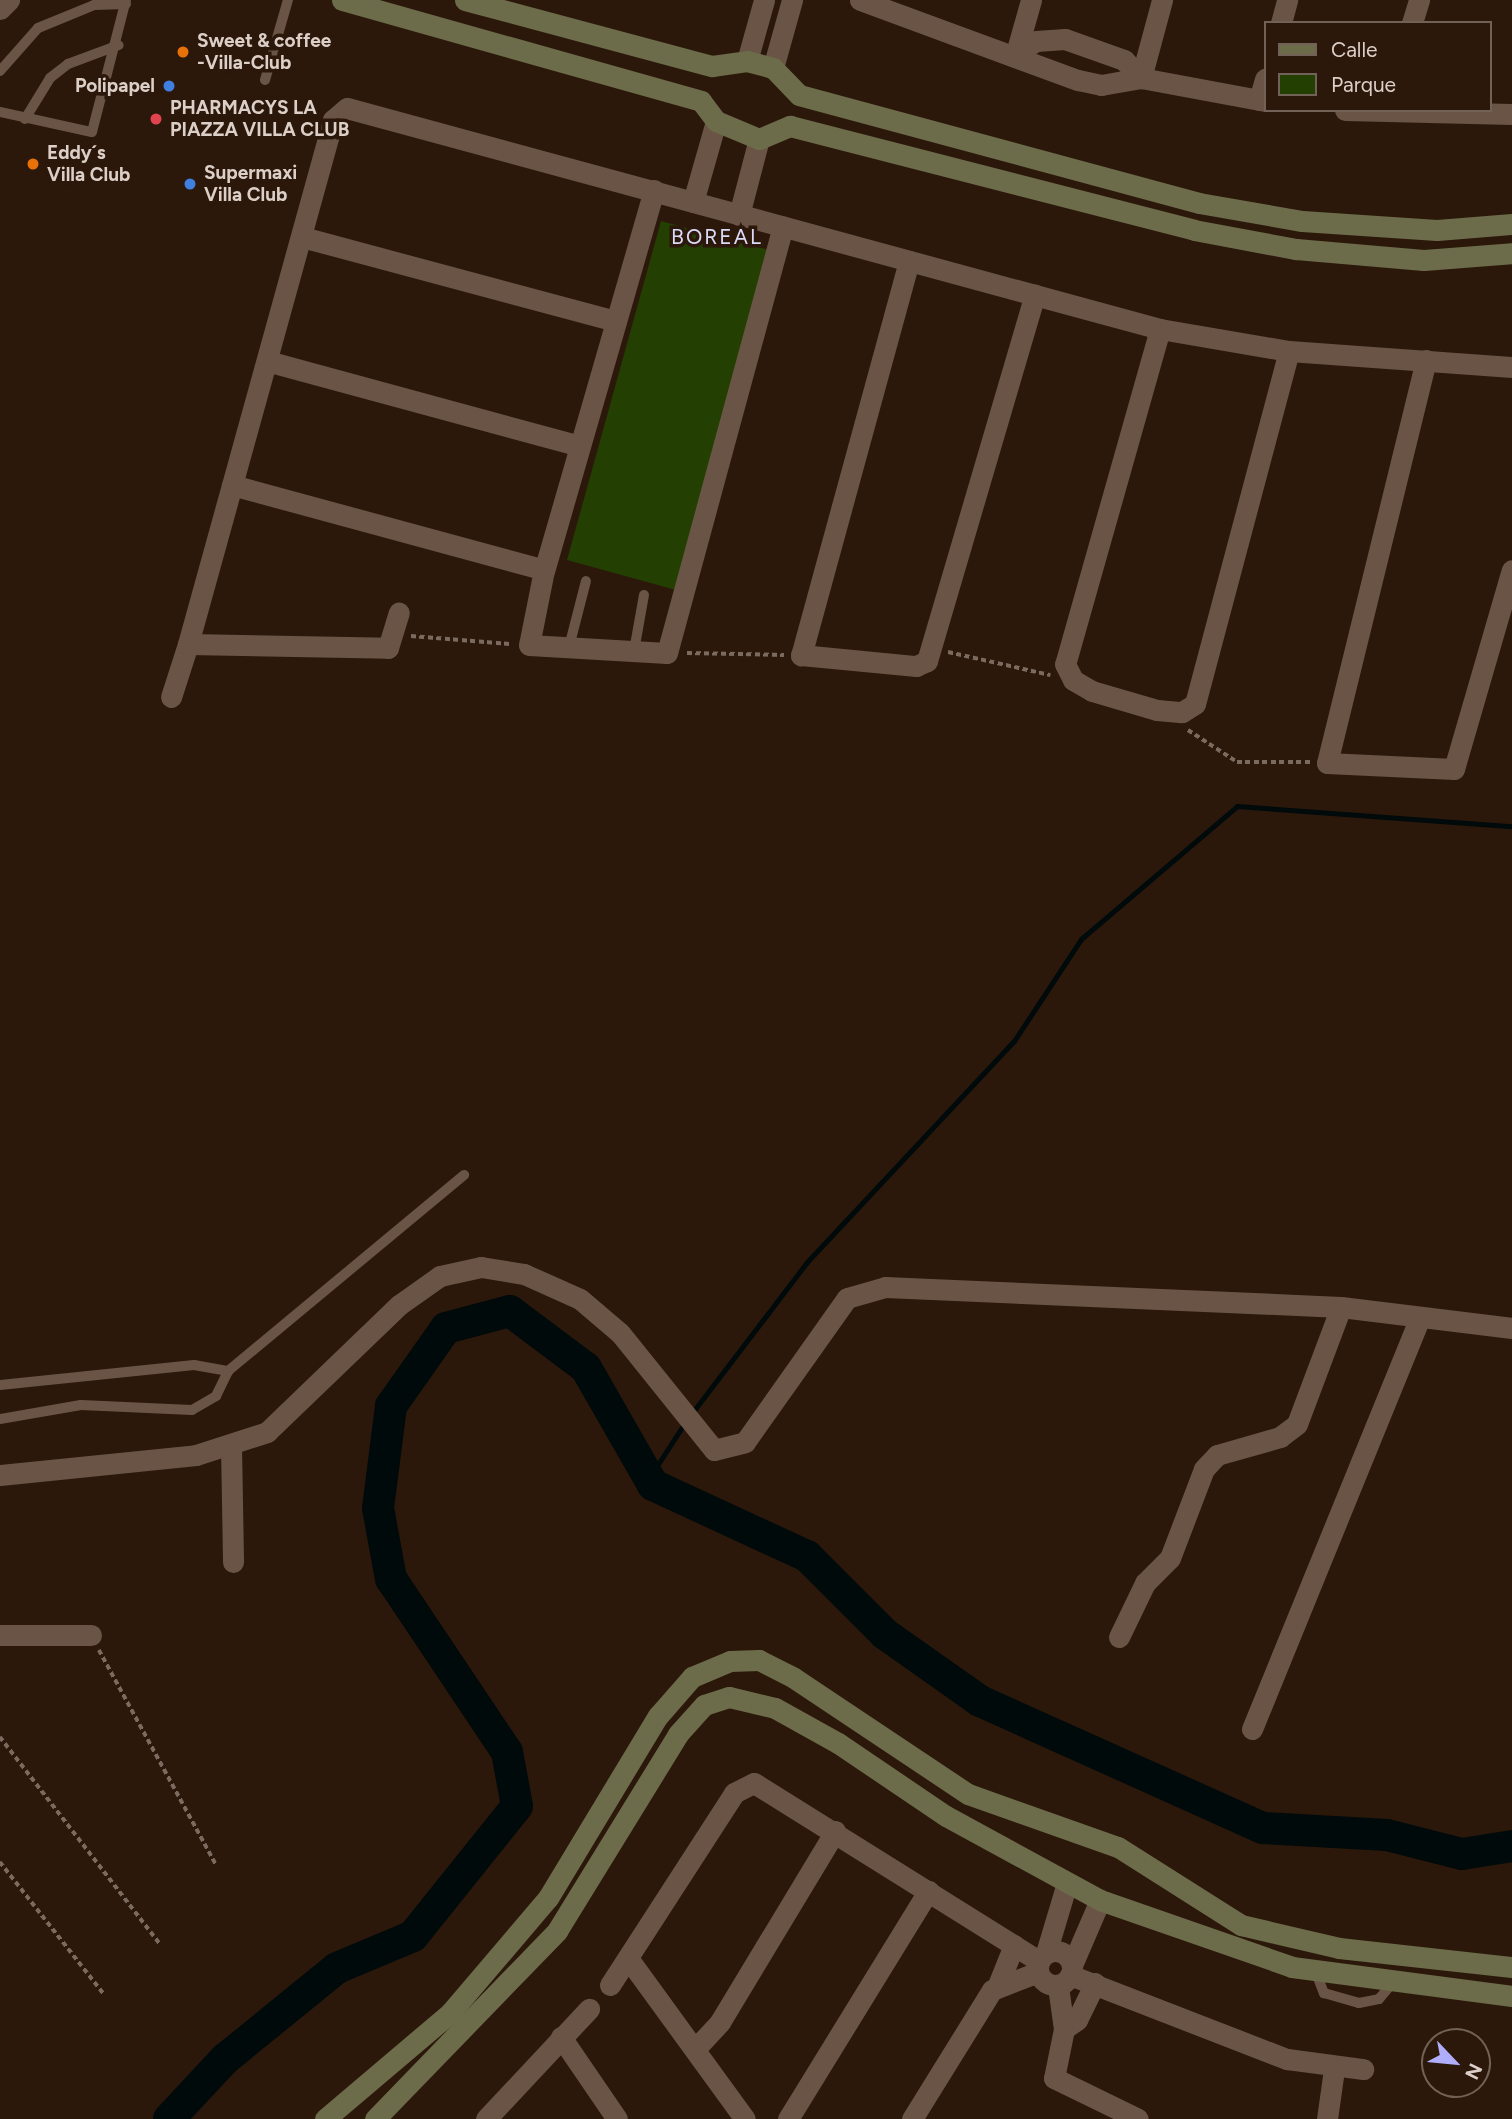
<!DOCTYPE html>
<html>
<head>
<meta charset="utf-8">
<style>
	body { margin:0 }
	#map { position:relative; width:1512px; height:2119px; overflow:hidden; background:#2b180b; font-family:Figtree,sans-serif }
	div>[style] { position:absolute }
	.green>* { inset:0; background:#233f02 }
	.stream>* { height:5px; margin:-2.5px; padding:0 2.5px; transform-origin:2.5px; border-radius:2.5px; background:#010a0b }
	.river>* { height:32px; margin:-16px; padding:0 16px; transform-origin:16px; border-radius:16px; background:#010a0b }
	.path>* { height:3.5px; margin-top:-1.75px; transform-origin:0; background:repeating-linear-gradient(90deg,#7b6a60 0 5px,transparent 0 8.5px) }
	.lane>* { height:10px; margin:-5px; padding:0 5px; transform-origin:5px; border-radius:5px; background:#6a5445 }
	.street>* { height:21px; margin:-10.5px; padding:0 10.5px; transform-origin:10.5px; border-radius:10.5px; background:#6a5445 }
	.street>.ring { margin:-10.5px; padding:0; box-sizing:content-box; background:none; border:21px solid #6a5445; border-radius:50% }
	.secondary>* { height:21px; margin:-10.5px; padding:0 10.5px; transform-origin:10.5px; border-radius:10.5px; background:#6c6c4a }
	.dots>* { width:19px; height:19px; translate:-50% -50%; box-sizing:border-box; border:4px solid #2b180b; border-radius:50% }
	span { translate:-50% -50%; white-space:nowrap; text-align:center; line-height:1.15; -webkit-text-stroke:7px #2b180b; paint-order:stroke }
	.poi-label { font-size:19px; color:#dccfc7; font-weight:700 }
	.left { translate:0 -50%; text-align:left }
	.right { translate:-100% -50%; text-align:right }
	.neighbourhood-label { font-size:21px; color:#dbdbf8; letter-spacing:2px }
	.legend { position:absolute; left:1264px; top:21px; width:228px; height:91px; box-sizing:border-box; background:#2b180b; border:2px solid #726156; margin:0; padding:9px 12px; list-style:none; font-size:21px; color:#dccfc7 }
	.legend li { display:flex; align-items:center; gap:14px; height:35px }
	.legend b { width:35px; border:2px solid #726156 }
	.north { position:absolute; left:1421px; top:2028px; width:70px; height:70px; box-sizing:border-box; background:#2b180b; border:2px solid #726156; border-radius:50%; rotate:116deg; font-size:19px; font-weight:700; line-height:28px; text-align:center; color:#dccfc7 }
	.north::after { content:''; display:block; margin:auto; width:24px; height:32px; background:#b0aefa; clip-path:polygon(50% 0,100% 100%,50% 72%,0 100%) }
</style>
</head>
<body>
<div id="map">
	<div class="green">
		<i style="clip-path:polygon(661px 221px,769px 250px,676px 590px,567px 560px)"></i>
	</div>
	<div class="stream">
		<i style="left:692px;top:1413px;width:190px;rotate:-52.7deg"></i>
		<i style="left:807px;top:1262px;width:303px;rotate:-46.9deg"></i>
		<i style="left:1014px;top:1041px;width:122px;rotate:-56.7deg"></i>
		<i style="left:1081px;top:939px;width:205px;rotate:-40.4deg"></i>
		<i style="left:1237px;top:806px;width:276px;rotate:4.2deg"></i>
		<i style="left:649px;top:1478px;width:68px;rotate:-57deg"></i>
	</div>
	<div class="river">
		<i style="left:169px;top:2119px;width:82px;rotate:-47deg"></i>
		<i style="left:225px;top:2059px;width:144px;rotate:-39.1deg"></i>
		<i style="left:337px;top:1968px;width:82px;rotate:-22.8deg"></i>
		<i style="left:413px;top:1936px;width:166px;rotate:-51.3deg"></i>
		<i style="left:517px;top:1806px;width:55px;rotate:-100.5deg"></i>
		<i style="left:507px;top:1752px;width:208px;rotate:-123.8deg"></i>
		<i style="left:391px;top:1579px;width:72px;rotate:-100.4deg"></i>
		<i style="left:378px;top:1508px;width:103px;rotate:-82.7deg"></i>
		<i style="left:391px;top:1406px;width:95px;rotate:-54.8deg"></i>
		<i style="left:446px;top:1328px;width:66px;rotate:-14.9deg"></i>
		<i style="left:510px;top:1311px;width:95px;rotate:36.9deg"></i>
		<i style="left:586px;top:1368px;width:135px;rotate:60.2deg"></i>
		<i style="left:653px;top:1485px;width:170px;rotate:24.8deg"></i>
		<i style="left:807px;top:1556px;width:110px;rotate:45deg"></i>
		<i style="left:885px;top:1634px;width:116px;rotate:35.2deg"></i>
		<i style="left:980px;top:1701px;width:310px;rotate:24.2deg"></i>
		<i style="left:1263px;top:1828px;width:124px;rotate:3.2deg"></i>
		<i style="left:1387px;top:1835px;width:77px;rotate:14.2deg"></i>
		<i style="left:1462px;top:1854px;width:51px;rotate:-9.1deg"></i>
	</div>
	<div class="path">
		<i style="left:411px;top:636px;width:99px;rotate:4.6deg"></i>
		<i style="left:948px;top:652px;width:105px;rotate:12.7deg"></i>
		<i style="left:687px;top:653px;width:97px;rotate:1.2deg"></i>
		<i style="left:1188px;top:730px;width:59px;rotate:33.1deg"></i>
		<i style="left:1237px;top:762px;width:73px"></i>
		<i style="left:99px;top:1650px;width:246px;rotate:61.4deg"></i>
		<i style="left:0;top:1737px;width:262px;rotate:52.3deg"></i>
		<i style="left:0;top:1862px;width:168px;rotate:51.8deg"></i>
	</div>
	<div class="lane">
		<i style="left:0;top:71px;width:57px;rotate:-48.5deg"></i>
		<i style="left:38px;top:28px;width:61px;rotate:-22.3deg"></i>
		<i style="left:94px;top:5px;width:32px;rotate:-2deg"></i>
		<i style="left:265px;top:80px;width:83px;rotate:-74deg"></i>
		<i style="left:0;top:112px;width:94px;rotate:12.3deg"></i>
		<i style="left:92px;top:132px;width:136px;rotate:-75.6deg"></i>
		<i style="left:25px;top:119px;width:48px;rotate:-58.6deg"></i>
		<i style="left:50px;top:78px;width:23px;rotate:-38deg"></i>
		<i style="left:68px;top:64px;width:54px;rotate:-20.4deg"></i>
		<i style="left:569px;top:647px;width:68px;rotate:-75.6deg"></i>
		<i style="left:634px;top:651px;width:57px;rotate:-79.9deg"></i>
		<i style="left:0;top:1385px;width:195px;rotate:-5.9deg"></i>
		<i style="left:194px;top:1365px;width:35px;rotate:10deg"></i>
		<i style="left:0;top:1419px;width:82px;rotate:-9.8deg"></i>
		<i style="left:81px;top:1405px;width:111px;rotate:2.6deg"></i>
		<i style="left:192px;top:1410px;width:28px;rotate:-30deg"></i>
		<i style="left:216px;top:1396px;width:28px;rotate:-64deg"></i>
		<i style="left:228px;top:1371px;width:307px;rotate:-39.7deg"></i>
		<i style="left:1315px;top:1970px;width:25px;rotate:69deg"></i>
		<i style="left:1324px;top:1993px;width:36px;rotate:16deg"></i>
		<i style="left:1359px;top:2003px;width:20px;rotate:-11deg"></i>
		<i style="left:1379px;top:1999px;width:23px;rotate:-50deg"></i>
	</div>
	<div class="street">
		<i style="left:860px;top:0;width:232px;rotate:20.2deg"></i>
		<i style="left:1078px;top:80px;width:24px;rotate:12deg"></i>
		<i style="left:1101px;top:85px;width:41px;rotate:-9.9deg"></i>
		<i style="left:1141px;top:78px;width:126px;rotate:10.5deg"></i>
		<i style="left:0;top:9px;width:13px;rotate:-45deg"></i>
		<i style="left:1281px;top:23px;width:24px;rotate:-75deg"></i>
		<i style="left:1412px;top:23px;width:24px;rotate:-73deg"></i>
		<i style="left:1016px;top:53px;width:23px;rotate:-31deg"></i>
		<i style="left:1036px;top:41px;width:29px;rotate:-4deg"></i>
		<i style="left:1065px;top:39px;width:63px;rotate:19.6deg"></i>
		<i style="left:1124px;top:60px;width:25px;rotate:47deg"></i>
		<i style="left:1016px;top:53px;width:55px;rotate:-74.2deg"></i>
		<i style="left:747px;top:61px;width:63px;rotate:-74.4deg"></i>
		<i style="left:773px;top:68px;width:71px;rotate:-74.4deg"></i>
		<i style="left:1141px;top:78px;width:81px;rotate:-74.9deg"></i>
		<i style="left:1259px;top:100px;width:22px;rotate:-74deg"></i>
		<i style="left:1345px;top:110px;width:167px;rotate:1.4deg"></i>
		<i style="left:654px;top:190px;width:396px;rotate:106.1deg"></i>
		<i style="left:544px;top:570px;width:76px;rotate:101.3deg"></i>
		<i style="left:529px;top:645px;width:138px;rotate:3.3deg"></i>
		<i style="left:667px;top:653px;width:442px;rotate:-74.8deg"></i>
		<i style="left:693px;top:202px;width:84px;rotate:-74.1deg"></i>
		<i style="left:739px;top:215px;width:79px;rotate:-75.3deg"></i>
		<i style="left:302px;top:237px;width:325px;rotate:15deg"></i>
		<i style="left:909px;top:261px;width:409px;rotate:105.3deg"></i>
		<i style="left:801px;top:655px;width:116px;rotate:5.5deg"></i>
		<i style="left:916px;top:666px;width:12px;rotate:-24deg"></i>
		<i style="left:927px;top:661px;width:382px;rotate:-73.6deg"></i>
		<i style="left:1160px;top:329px;width:348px;rotate:105.8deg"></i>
		<i style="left:1065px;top:664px;width:18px;rotate:63deg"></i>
		<i style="left:1073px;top:680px;width:22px;rotate:30deg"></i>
		<i style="left:1092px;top:691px;width:68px;rotate:16.3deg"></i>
		<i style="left:1157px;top:710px;width:25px;rotate:5deg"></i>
		<i style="left:1182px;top:712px;width:15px;rotate:-32deg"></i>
		<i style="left:1195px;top:704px;width:365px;rotate:-75.1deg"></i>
		<i style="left:1426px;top:360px;width:415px;rotate:103.8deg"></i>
		<i style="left:1327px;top:763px;width:127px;rotate:2.7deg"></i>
		<i style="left:1454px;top:769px;width:207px;rotate:-73.8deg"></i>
		<i style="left:267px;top:361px;width:324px;rotate:15.2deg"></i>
		<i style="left:232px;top:485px;width:323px;rotate:15.2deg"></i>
		<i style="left:188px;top:644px;width:544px;rotate:-74.53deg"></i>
		<i style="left:333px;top:120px;width:18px;rotate:-41deg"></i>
		<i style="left:347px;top:108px;width:843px;rotate:15.21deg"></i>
		<i style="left:1160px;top:329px;width:131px;rotate:9.7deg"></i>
		<i style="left:1289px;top:351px;width:224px;rotate:4.1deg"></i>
		<i style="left:171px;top:697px;width:56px;rotate:-72.2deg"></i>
		<i style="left:188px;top:644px;width:200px;rotate:1.1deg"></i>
		<i style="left:388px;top:648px;width:37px;rotate:-73deg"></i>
		<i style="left:231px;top:1445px;width:117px;rotate:89deg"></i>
		<i style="left:0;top:1475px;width:197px;rotate:-5.8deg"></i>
		<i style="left:196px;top:1455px;width:75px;rotate:-17.9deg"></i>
		<i style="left:267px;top:1432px;width:183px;rotate:-43.9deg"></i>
		<i style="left:399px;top:1305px;width:50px;rotate:-35.3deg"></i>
		<i style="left:440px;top:1276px;width:42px;rotate:-12.4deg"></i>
		<i style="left:481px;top:1267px;width:44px;rotate:9.2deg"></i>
		<i style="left:524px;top:1274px;width:61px;rotate:24.1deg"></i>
		<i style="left:580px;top:1299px;width:52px;rotate:40.4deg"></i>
		<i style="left:620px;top:1333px;width:150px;rotate:51.2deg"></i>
		<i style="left:714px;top:1450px;width:32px;rotate:-14deg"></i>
		<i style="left:745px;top:1442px;width:176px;rotate:-54.7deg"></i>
		<i style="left:847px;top:1298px;width:40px;rotate:-16deg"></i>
		<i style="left:885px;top:1287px;width:456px;rotate:2.5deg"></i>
		<i style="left:1341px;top:1307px;width:172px;rotate:7deg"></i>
		<i style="left:0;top:1635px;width:91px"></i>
		<i style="left:1119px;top:1637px;width:60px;rotate:-64.3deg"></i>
		<i style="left:1145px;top:1583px;width:35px;rotate:-45deg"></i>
		<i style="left:1170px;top:1558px;width:95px;rotate:-69.1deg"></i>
		<i style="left:1204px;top:1469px;width:19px;rotate:-47deg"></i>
		<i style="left:1217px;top:1455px;width:66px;rotate:-15.9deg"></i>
		<i style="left:1280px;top:1437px;width:21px;rotate:-37deg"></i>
		<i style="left:1297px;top:1424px;width:125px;rotate:-69.4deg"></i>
		<i style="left:1252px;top:1729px;width:445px;rotate:-67.8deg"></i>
		<i class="ring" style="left:1038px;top:1951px;width:13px;height:13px"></i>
		<i style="left:1046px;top:1953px;width:73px;rotate:-73.3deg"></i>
		<i style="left:630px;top:1961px;width:195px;rotate:54deg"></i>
		<i style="left:1072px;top:1965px;width:71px;rotate:-66.7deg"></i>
		<i style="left:1070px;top:1975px;width:233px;rotate:21.2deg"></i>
		<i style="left:1287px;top:2059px;width:77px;rotate:7.5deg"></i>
		<i style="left:610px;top:1985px;width:229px;rotate:-57.1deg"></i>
		<i style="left:734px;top:1793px;width:22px;rotate:-27deg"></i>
		<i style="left:754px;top:1783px;width:336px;rotate:32deg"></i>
		<i style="left:998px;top:1985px;width:43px;rotate:-68.2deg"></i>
		<i style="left:1058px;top:1986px;width:43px;rotate:82.1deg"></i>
		<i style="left:1064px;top:2029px;width:50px;rotate:101.5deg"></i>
		<i style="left:1054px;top:2078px;width:93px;rotate:26deg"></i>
		<i style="left:1064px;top:2029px;width:16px;rotate:-35deg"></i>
		<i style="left:1077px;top:2020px;width:41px;rotate:-64.1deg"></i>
		<i style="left:561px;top:2037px;width:99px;rotate:55.7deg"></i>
		<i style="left:696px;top:2048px;width:35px;rotate:-47deg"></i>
		<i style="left:720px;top:2022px;width:223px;rotate:-58.9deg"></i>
		<i style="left:486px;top:2119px;width:151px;rotate:-46.9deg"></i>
		<i style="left:788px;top:2119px;width:268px;rotate:-58.4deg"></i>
		<i style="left:912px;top:2119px;width:152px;rotate:-58.2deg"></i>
		<i style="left:992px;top:1990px;width:49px;rotate:-21.4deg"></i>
		<i style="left:1327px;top:2119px;width:50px;rotate:-82deg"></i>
	</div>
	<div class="secondary">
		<i style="left:342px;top:0;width:373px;rotate:15.7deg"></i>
		<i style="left:701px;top:101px;width:25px;rotate:53deg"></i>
		<i style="left:716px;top:121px;width:47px;rotate:22.7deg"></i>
		<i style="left:759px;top:139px;width:34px;rotate:-23deg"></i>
		<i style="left:790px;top:126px;width:417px;rotate:14.4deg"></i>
		<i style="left:1194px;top:230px;width:104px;rotate:10.6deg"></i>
		<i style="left:1296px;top:249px;width:128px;rotate:4.9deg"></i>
		<i style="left:1424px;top:260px;width:88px;rotate:-4.5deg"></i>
		<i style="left:465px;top:0;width:256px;rotate:15deg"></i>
		<i style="left:712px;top:66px;width:35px;rotate:-8deg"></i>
		<i style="left:747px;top:61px;width:27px;rotate:15deg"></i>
		<i style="left:773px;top:68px;width:37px;rotate:46deg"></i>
		<i style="left:799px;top:95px;width:414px;rotate:15.1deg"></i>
		<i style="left:1199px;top:203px;width:105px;rotate:9.9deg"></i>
		<i style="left:1302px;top:221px;width:135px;rotate:3.8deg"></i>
		<i style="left:1437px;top:230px;width:75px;rotate:-4.6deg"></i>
		<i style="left:325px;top:2119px;width:164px;rotate:-40.3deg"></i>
		<i style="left:450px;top:2013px;width:151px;rotate:-49.6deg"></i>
		<i style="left:548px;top:1898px;width:213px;rotate:-58.9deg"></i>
		<i style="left:658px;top:1716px;width:52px;rotate:-48.9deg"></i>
		<i style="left:692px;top:1677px;width:41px;rotate:-22.8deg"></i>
		<i style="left:730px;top:1661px;width:29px;rotate:-2deg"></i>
		<i style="left:759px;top:1660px;width:39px;rotate:27deg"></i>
		<i style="left:794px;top:1678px;width:209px;rotate:33.7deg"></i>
		<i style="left:968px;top:1794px;width:159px;rotate:19.5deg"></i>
		<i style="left:1118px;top:1847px;width:146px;rotate:32.4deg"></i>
		<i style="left:1241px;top:1925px;width:101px;rotate:13.2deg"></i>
		<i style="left:1339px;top:1948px;width:174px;rotate:6.3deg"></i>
		<i style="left:375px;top:2119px;width:262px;rotate:-45.9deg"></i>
		<i style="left:557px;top:1931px;width:231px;rotate:-58.4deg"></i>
		<i style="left:678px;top:1734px;width:39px;rotate:-48deg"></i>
		<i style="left:704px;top:1705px;width:26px;rotate:-18deg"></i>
		<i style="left:729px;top:1697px;width:47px;rotate:13.4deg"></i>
		<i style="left:775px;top:1708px;width:72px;rotate:29.1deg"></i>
		<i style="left:838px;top:1743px;width:130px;rotate:34.1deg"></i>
		<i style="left:946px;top:1816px;width:175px;rotate:28.6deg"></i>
		<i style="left:1100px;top:1900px;width:203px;rotate:19.2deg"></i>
		<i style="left:1292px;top:1967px;width:222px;rotate:7.5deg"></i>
	</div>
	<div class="dots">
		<i style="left:183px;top:52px;background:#e8710a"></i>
		<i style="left:169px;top:86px;background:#3f7fe0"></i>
		<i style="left:156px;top:119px;background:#e0444e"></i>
		<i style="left:33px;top:164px;background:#e8710a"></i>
		<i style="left:190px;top:184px;background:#3f7fe0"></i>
	</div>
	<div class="poi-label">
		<span class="left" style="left:197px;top:52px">Sweet &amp; coffee<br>-Villa-Club</span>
		<span class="right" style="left:155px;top:86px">Polipapel</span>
		<span class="left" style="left:170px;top:119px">PHARMACYS LA<br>PIAZZA VILLA CLUB</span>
		<span class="left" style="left:47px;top:164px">Eddy´s<br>Villa Club</span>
		<span class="left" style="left:204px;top:184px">Supermaxi<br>Villa Club</span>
	</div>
	<div class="neighbourhood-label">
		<span style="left:717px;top:237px">BOREAL</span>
	</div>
	<ul class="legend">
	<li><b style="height:9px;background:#6c6c4a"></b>Calle</li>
	<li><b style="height:19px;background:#233f02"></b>Parque</li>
	</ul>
	<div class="north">N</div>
</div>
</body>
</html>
